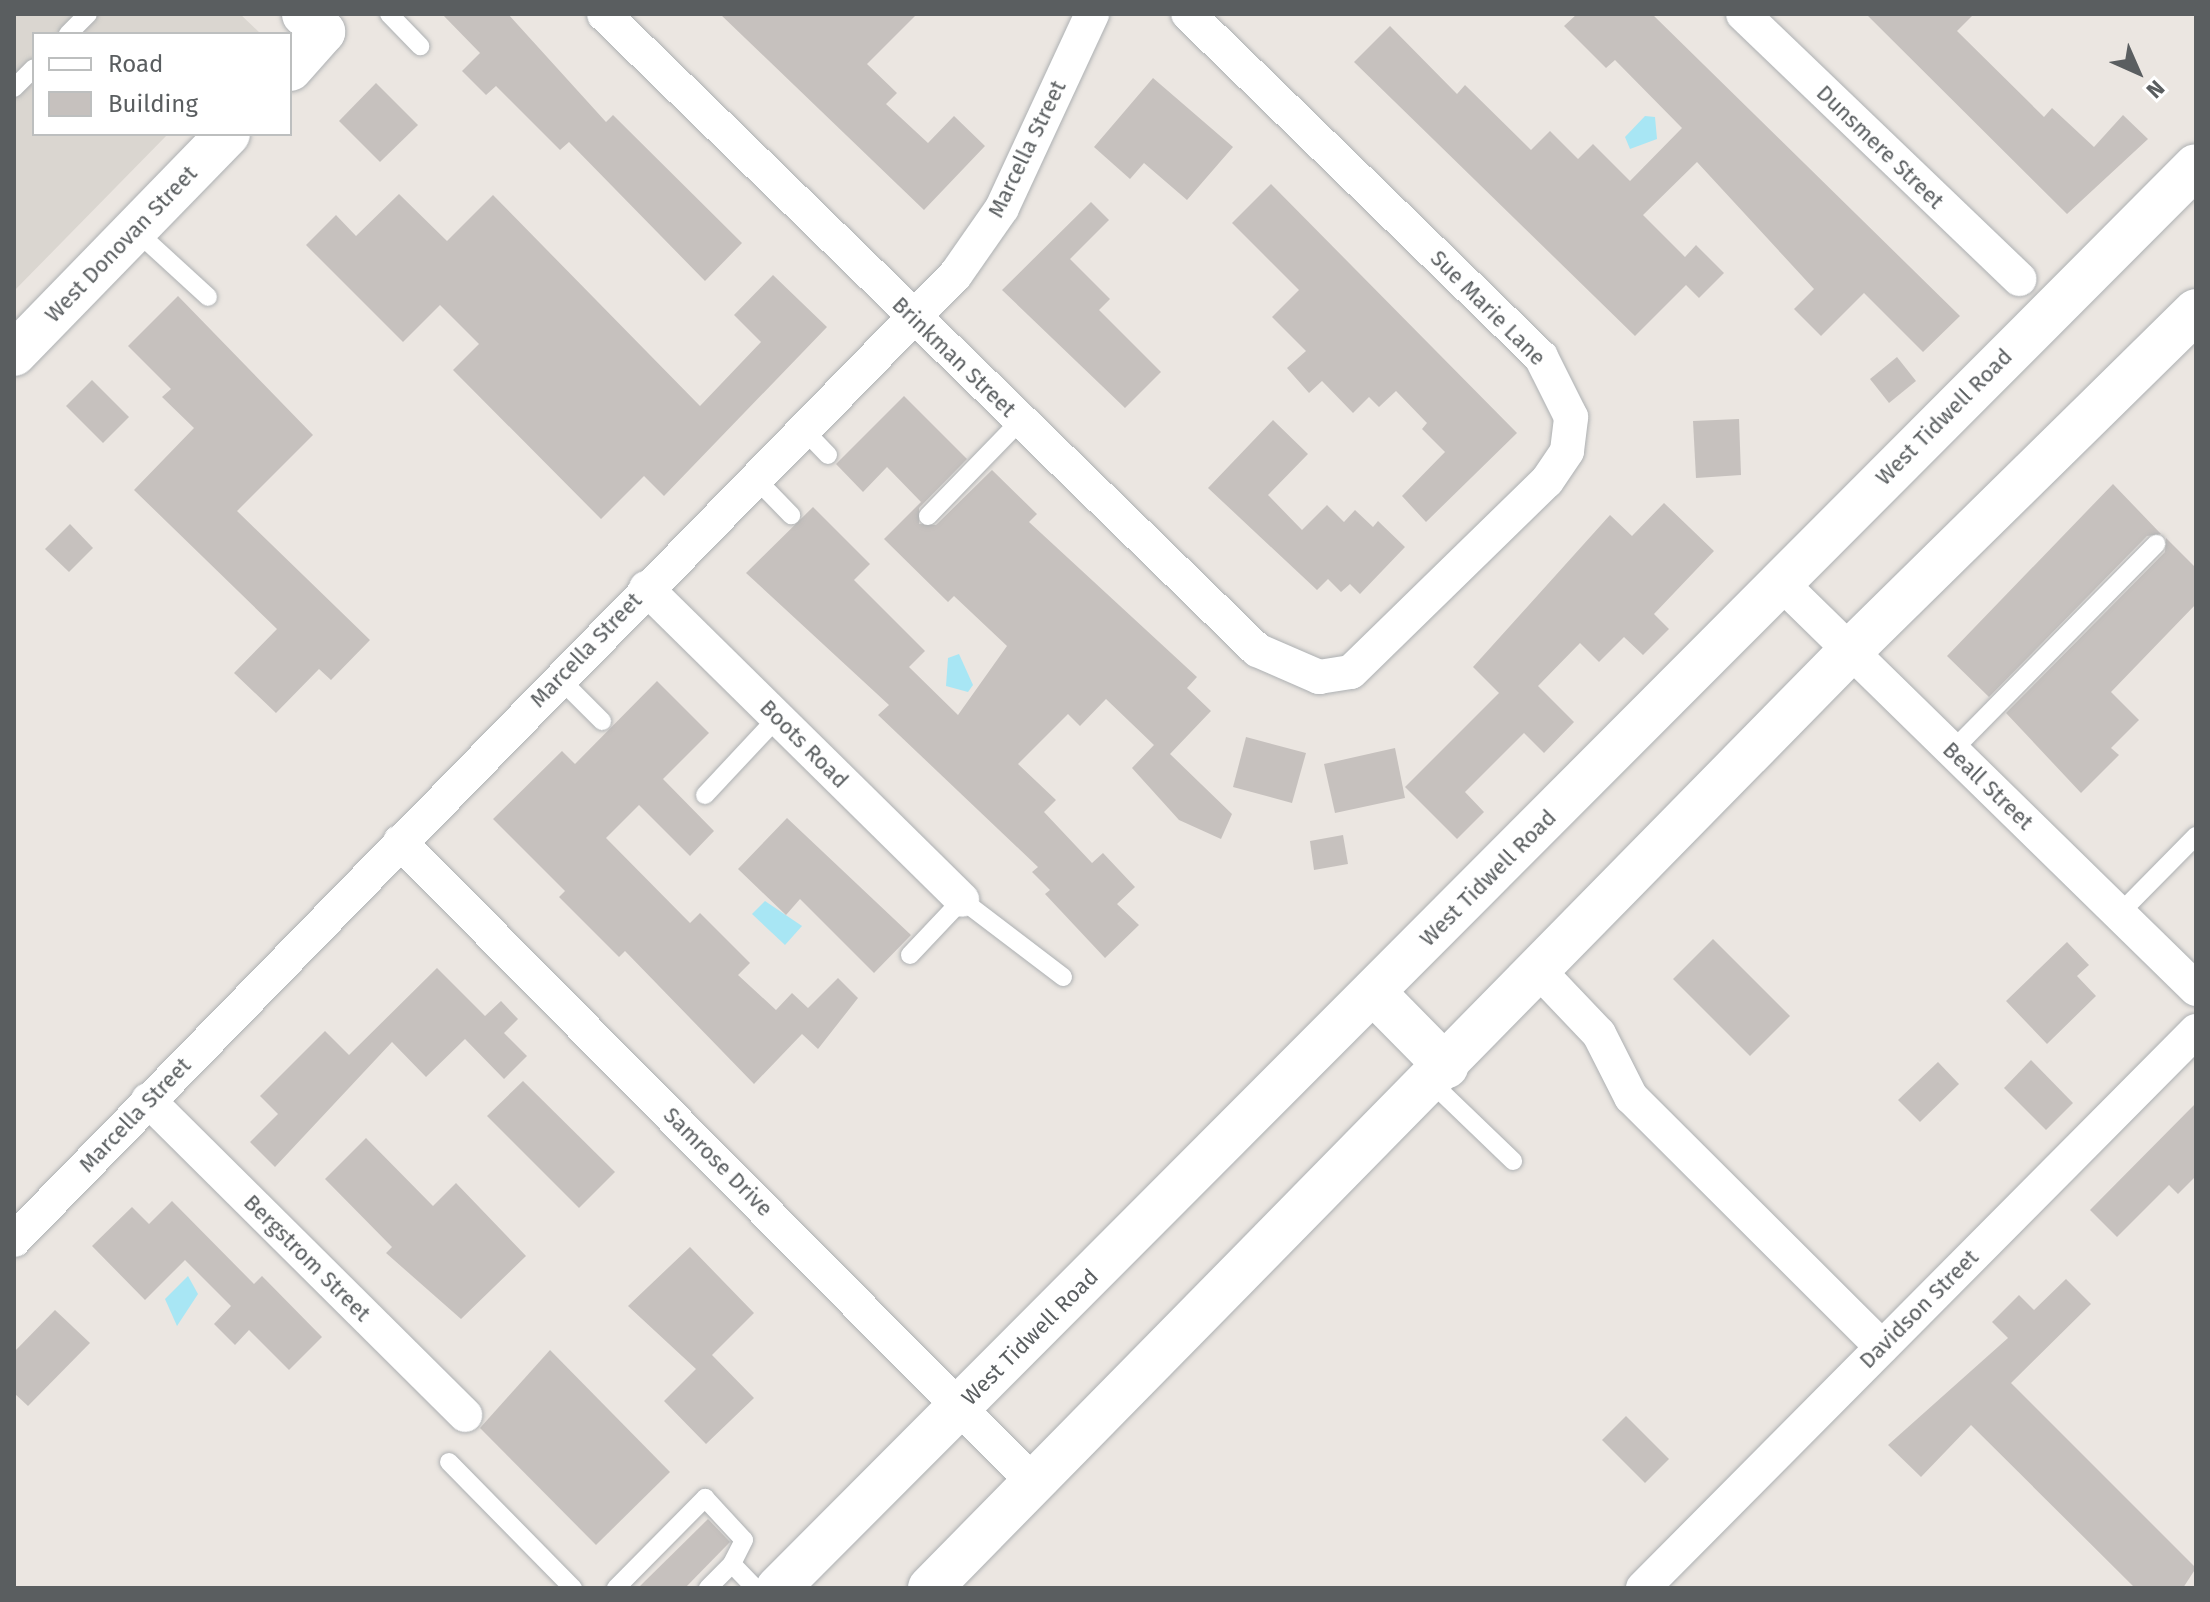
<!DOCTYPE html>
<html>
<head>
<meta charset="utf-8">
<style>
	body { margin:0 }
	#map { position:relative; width:2210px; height:1602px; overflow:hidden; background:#ebe6e1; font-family:"Fira Sans",sans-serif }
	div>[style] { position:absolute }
	.education>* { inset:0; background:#dad6d0 }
	.water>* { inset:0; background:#a8e6f4 }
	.building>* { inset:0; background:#c6c1be }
	.roads { filter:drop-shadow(0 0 2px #adb0b2) drop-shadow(0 0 2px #adb0b2) }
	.lane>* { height:18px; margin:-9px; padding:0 9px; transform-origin:9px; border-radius:9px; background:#fff }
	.street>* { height:34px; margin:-17px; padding:0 17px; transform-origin:17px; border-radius:17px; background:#fff }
	.secondary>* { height:44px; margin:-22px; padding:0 22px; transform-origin:22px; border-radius:22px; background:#fff }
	span { translate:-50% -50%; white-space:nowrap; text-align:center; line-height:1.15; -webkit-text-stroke:7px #fff; paint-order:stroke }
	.street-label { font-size:22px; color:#5a5e60 }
	.frame { position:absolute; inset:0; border:16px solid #5a5e60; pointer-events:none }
	.legend { position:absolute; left:32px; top:32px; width:260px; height:104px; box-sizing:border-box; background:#fff; border:2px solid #bdbfbf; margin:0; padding:10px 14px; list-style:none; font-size:24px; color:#5a5e60 }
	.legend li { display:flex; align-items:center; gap:16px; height:40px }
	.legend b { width:40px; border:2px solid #bdbfbf }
	.north { position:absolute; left:2098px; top:32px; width:80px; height:80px; -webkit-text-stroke:6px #fff; paint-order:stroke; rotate:135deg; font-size:22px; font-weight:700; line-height:32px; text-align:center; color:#5a5e60 }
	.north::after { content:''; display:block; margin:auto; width:28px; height:36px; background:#5a5e60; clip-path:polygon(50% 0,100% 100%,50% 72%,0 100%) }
</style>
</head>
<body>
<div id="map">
	<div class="education">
		<i style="clip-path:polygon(14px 14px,240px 14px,261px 34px,34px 34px,34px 134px,168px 134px,14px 291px)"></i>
	</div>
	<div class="water">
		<i style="clip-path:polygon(1645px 116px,1655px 117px,1657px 139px,1630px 149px,1625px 137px)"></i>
		<i style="clip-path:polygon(959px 654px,973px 685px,968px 692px,946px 686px,948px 658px)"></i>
		<i style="clip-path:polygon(765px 901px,802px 926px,785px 945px,752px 914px)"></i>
		<i style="clip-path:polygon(188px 1276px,198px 1294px,177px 1326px,165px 1299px)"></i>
	</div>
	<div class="building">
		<i style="clip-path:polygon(442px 14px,508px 14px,606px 122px,613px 115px,742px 243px,705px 281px,569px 142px,560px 150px,496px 86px,486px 95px,462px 71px,480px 53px)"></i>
		<i style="clip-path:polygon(720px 14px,917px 14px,867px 64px,897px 93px,886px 104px,928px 143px,954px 116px,985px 146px,924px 210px)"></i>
		<i style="clip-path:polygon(1577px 14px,1652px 14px,1960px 316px,1923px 352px,1864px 293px,1821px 336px,1794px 309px,1814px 289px,1697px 162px,1643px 215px,1685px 257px,1696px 245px,1724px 273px,1699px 298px,1686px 285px,1635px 336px,1354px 62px,1390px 26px,1457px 94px,1465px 85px,1531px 150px,1550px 131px,1578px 159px,1593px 144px,1630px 181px,1682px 128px,1615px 60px,1606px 68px,1564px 26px)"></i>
		<i style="clip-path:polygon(1866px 14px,1974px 14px,1957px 31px,2044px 117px,2052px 108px,2094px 147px,2123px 115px,2148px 139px,2067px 214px)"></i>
		<i style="clip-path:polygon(1153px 78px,1233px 147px,1187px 200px,1144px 163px,1130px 179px,1094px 147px)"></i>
		<i style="clip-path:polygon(376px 83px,418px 125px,380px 162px,339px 121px)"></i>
		<i style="clip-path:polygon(1271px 184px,1517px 433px,1426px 522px,1402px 496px,1445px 452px,1422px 429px,1427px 423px,1396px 391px,1379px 407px,1369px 397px,1353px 413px,1322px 381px,1309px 393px,1287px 368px,1306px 351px,1272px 317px,1299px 290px,1232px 223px)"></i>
		<i style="clip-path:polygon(399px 194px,447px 241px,493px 195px,700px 406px,761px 342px,734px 315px,773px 275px,827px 327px,664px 496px,644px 476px,601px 519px,453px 370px,479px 344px,440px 305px,403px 342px,306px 245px,336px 215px,356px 236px)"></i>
		<i style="clip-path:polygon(1091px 202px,1109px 220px,1070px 259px,1110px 299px,1099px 310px,1161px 372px,1125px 408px,1002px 290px)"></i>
		<i style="clip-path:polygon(178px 296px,313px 435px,237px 511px,370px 640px,331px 680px,319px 669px,276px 713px,234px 673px,277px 629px,134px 490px,194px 428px,162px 397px,171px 389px,128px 346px)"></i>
		<i style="clip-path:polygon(1897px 357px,1916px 381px,1889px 403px,1870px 379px)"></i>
		<i style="clip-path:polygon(92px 380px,129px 417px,103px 443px,66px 406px)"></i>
		<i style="clip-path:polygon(904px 396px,967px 459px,919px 508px,919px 524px,936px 525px,992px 470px,1037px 514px,1029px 522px,1197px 677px,1187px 688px,1211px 711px,1170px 754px,1232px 814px,1221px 839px,1179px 820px,1132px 768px,1154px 745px,1106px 699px,1080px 726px,1068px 714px,1018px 764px,1056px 800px,1044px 812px,1092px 863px,1103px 853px,1135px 887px,1117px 904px,1139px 925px,1105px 958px,1045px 894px,1050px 890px,1032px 872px,1038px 867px,878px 715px,889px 705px,746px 573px,813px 507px,870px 564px,854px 580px,925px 651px,909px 667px,958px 715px,1007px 646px,954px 596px,948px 602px,884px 539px,921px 502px,887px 467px,863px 492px,836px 464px)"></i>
		<i style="clip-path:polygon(1739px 419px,1741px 475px,1696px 478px,1693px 421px)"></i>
		<i style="clip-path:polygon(1273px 420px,1308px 454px,1268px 495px,1302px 530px,1327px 505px,1344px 522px,1355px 510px,1373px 527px,1378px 521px,1405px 547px,1360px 594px,1350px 584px,1341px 592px,1328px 579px,1317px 590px,1208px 488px)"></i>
		<i style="clip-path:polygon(2113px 484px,2161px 534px,2147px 536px,1989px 697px,1947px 656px)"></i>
		<i style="clip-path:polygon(1664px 503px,1714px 551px,1654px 614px,1669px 629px,1643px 655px,1624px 637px,1599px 662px,1580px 643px,1538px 686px,1574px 722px,1544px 753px,1524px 733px,1465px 792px,1484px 812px,1457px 839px,1405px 787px,1499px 693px,1473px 667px,1610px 515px,1632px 536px)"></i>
		<i style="clip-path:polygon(70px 524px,93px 548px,69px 572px,45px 549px)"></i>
		<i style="clip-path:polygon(2166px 538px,2196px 568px,2196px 604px,2111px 692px,2139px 720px,2111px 748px,2119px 755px,2081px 793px,2006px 713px,2165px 552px)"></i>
		<i style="clip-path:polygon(657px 681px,709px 733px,663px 779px,714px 831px,690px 856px,639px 805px,606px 838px,690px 923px,700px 913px,750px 963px,738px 975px,776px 1010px,792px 993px,808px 1008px,838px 978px,858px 998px,818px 1049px,802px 1034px,754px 1084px,625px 951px,619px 957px,559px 897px,565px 891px,493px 819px,562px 751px,575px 764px)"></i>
		<i style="clip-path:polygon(1246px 737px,1306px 753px,1292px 803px,1233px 787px)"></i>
		<i style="clip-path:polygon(1395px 748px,1405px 798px,1335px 813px,1324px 764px)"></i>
		<i style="clip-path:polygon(787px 818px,911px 935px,874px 973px,800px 899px,786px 915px,738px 869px)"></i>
		<i style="clip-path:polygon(1343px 835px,1348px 864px,1314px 870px,1310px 841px)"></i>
		<i style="clip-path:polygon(1713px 939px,1790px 1016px,1750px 1056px,1673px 979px)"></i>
		<i style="clip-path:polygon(2067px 942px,2089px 965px,2077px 976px,2096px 996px,2047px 1044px,2006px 1001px)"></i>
		<i style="clip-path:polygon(437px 968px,485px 1016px,501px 1001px,518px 1019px,504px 1033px,527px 1056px,504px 1079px,465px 1039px,426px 1077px,392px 1042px,275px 1167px,250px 1142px,278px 1114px,260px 1096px,325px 1031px,349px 1055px)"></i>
		<i style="clip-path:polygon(2031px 1060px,2073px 1103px,2046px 1130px,2004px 1088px)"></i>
		<i style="clip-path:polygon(1938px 1062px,1959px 1084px,1920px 1122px,1898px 1100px)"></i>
		<i style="clip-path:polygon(523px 1081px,615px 1172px,579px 1208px,487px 1116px)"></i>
		<i style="clip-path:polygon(2196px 1103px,2196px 1176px,2178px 1194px,2169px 1185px,2117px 1237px,2090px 1210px)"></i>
		<i style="clip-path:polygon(366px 1138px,433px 1206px,456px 1183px,526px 1256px,461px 1319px,386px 1253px,392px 1247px,325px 1179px)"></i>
		<i style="clip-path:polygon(172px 1201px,254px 1284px,262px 1276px,322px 1337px,289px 1370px,249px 1330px,235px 1345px,214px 1324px,231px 1306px,185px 1260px,145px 1300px,92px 1246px,132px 1207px,149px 1224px)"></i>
		<i style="clip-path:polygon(690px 1247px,754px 1313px,712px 1355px,754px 1398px,706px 1444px,664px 1401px,696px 1369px,628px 1306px)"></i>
		<i style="clip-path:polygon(2066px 1279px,2091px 1304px,2011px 1383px,2196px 1568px,2183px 1588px,2135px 1588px,1971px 1425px,1921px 1477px,1888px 1445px,2008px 1338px,1992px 1322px,2019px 1295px,2034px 1310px)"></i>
		<i style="clip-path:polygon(55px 1310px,90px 1343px,28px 1406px,14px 1393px,14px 1352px)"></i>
		<i style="clip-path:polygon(550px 1350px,670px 1472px,596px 1545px,480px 1428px)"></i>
		<i style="clip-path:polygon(1626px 1416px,1669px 1459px,1645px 1483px,1602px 1440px)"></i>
		<i style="clip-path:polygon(708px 1519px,730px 1542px,685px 1588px,638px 1588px)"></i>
	</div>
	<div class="roads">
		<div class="lane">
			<i style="left:389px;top:14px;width:45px;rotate:45.9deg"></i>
			<i style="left:68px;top:34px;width:28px;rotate:-45deg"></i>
			<i style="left:14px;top:88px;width:28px;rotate:-45deg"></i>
			<i style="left:135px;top:230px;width:99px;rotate:42.5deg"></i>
			<i style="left:803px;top:429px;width:36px;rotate:46deg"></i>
			<i style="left:755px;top:478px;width:52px;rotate:45.8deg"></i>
			<i style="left:928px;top:516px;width:132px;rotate:-45.9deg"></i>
			<i style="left:559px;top:678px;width:61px;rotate:45deg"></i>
			<i style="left:1952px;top:751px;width:291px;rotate:-45.4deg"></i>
			<i style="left:705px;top:795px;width:105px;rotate:-46.9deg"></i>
			<i style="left:2119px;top:914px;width:110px;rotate:-45.4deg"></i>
			<i style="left:910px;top:955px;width:76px;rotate:-46.6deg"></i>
			<i style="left:962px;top:900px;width:127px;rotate:37.3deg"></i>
			<i style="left:1431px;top:1082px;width:114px;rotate:43.9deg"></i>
			<i style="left:449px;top:1462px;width:177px;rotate:45.5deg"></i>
			<i style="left:616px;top:1588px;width:127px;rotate:-45.3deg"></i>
			<i style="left:705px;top:1498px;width:57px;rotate:47.1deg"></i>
			<i style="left:744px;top:1540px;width:27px;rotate:117deg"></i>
			<i style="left:708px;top:1588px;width:34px;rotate:-45deg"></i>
			<i style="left:732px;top:1564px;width:33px;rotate:46deg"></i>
		</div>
		<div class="street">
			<i style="left:604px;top:14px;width:912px;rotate:44.24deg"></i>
			<i style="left:1257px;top:650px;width:68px;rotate:23.5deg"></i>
			<i style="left:1319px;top:677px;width:32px;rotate:-9deg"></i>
			<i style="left:1351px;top:672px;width:274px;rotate:-44.3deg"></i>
			<i style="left:1547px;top:481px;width:36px;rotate:-56deg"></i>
			<i style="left:1567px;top:451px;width:34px;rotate:-83deg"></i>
			<i style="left:1571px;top:417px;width:67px;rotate:-116.6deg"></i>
			<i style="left:1541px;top:357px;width:492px;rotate:-135.8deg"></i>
			<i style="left:1743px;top:14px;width:383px;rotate:43.8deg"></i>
			<i style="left:1780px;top:582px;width:582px;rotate:44.37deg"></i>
			<i style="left:646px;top:588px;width:444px;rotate:44.6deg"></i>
			<i style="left:400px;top:842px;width:903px;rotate:45.31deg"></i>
			<i style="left:1539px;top:971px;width:87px;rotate:46.4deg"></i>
			<i style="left:1599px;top:1034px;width:71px;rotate:63.1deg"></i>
			<i style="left:1631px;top:1097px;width:354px;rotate:44.9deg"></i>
			<i style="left:148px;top:1100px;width:447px;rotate:44.8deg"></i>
			<i style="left:14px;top:1240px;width:1349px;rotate:-45.72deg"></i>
			<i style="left:956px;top:274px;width:80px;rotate:-55.1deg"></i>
			<i style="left:1002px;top:208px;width:214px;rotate:-65.1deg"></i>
			<i style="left:1643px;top:1588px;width:785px;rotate:-45.21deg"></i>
		</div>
		<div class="secondary">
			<i style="left:290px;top:69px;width:50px;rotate:-48.3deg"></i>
			<i style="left:323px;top:32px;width:26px;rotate:-137deg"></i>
			<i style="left:14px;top:354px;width:307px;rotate:-45.8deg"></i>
			<i style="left:1374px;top:993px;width:103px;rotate:45.4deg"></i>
			<i style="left:778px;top:1588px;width:2008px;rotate:-45.08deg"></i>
			<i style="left:930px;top:1588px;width:1313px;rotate:-45.52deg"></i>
			<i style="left:1850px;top:651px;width:485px;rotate:-44.5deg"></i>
		</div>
	</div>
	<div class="street-label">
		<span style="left:1880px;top:147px;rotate:44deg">Dunsmere Street</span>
		<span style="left:1027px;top:149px;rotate:-64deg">Marcella Street</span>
		<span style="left:121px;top:244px;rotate:-46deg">West Donovan Street</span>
		<span style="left:1488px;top:308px;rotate:45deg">Sue Marie Lane</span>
		<span style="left:954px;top:357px;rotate:44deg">Brinkman Street</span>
		<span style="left:1944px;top:417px;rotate:-45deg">West Tidwell Road</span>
		<span style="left:586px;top:650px;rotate:-46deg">Marcella Street</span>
		<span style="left:804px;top:744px;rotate:45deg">Boots Road</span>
		<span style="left:1988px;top:786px;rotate:44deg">Beall Street</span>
		<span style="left:1488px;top:878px;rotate:-45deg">West Tidwell Road</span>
		<span style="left:135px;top:1115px;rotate:-46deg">Marcella Street</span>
		<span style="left:718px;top:1162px;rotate:45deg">Samrose Drive</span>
		<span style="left:307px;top:1258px;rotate:45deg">Bergstrom Street</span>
		<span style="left:1919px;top:1309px;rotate:-45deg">Davidson Street</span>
		<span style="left:1030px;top:1337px;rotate:-45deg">West Tidwell Road</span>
	</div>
	<div class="frame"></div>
	<ul class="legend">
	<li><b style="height:10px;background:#fff"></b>Road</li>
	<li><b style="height:22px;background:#c6c1be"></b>Building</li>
	</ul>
	<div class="north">N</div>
</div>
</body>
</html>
